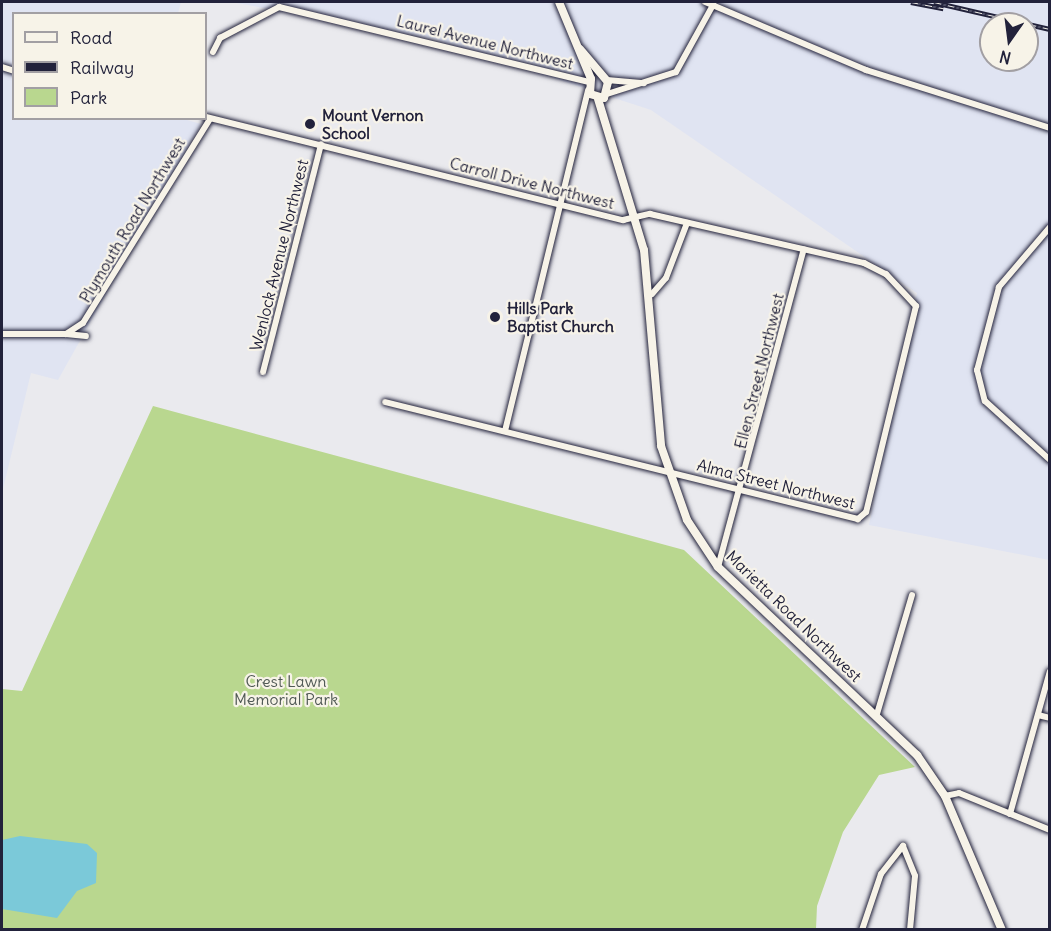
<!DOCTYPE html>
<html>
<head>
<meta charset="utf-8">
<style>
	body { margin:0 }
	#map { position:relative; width:1051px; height:931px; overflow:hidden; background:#eaeaee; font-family:Delius,sans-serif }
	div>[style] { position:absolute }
	.built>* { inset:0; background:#e0e4f2 }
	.green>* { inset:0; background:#b9d78f }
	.water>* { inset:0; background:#7bc9d9 }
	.roads { filter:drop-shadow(0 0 2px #22223b) drop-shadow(0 0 2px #22223b) }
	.street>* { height:6px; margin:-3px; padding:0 3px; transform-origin:3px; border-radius:3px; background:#f7f3e8 }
	.secondary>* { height:8px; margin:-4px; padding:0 4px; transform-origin:4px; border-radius:4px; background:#f7f3e8 }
	.rail>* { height:4.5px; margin-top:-2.25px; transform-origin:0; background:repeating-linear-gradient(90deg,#f7f3e8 0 7px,#22223b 0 14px); box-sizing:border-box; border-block:2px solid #22223b }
	.dots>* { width:16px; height:16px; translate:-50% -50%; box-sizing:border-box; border:3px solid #f7f3e8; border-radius:50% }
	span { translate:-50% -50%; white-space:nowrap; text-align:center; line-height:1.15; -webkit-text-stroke:4.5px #f7f3e8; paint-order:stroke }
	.street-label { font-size:16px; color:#22223b }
	.poi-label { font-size:16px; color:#22223b; font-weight:700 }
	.left { translate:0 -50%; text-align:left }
	.park-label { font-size:16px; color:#4f5854 }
	.frame { position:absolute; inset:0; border:3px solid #22223b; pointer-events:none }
	.legend { position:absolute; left:12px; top:12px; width:195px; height:108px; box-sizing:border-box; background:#f7f3e8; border:2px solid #a29fa3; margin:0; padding:8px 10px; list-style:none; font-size:18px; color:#22223b }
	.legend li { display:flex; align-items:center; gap:12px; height:30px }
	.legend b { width:30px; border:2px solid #a29fa3 }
	.north { position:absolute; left:979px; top:12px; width:60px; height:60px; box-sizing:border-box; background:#f7f3e8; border:2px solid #a29fa3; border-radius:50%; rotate:194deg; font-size:16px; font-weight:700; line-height:24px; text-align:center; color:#22223b }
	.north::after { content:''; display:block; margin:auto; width:21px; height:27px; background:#22223b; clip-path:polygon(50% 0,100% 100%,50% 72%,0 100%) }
</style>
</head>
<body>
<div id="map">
	<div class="built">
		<i style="clip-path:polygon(2px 2px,181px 2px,178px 13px,14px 14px,14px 118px,180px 118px,201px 124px,58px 380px,31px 373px,2px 493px)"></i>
		<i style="clip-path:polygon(evenodd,231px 2px,1049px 2px,1049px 560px,869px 525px,917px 293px,651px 110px,434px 39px,231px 2px,991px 24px,1027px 24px,1027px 60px,991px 60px,991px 24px)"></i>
	</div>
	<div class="green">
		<i style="clip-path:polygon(153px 406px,684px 550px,915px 767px,879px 775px,843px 832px,817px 906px,816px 929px,2px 929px,2px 689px,22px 691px)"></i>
	</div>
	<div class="water">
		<i style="clip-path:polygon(20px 836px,87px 844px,97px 853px,96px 883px,77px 891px,57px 918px,2px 909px,2px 840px)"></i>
	</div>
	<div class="roads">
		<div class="street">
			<i style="left:705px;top:2px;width:175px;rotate:22.9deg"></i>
			<i style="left:866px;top:70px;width:193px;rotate:17.5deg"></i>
			<i style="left:213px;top:52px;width:16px;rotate:-63deg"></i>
			<i style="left:220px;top:38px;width:67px;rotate:-27.7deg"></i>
			<i style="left:279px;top:7px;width:319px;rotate:13.6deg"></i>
			<i style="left:2px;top:67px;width:13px;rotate:18deg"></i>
			<i style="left:607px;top:80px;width:37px;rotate:5deg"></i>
			<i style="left:607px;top:94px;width:72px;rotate:-17.7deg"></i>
			<i style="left:676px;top:72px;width:77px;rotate:-61.1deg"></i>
			<i style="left:206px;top:117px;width:430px;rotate:13.9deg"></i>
			<i style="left:623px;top:220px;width:28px;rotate:-13deg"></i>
			<i style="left:650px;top:214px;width:220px;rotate:12.9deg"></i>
			<i style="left:864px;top:263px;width:25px;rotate:27deg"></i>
			<i style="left:886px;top:274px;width:44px;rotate:46.8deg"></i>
			<i style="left:916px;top:306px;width:212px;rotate:103.6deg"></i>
			<i style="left:866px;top:512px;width:11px;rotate:139deg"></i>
			<i style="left:858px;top:519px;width:487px;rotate:-166.1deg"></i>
			<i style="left:1050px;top:227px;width:79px;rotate:130.4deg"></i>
			<i style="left:999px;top:287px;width:86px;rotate:104.8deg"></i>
			<i style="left:977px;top:370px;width:32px;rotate:76deg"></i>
			<i style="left:985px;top:401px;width:88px;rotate:42.2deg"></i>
			<i style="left:652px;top:294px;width:21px;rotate:-49deg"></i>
			<i style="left:666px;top:278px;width:59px;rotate:-69.1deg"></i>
			<i style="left:2px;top:334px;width:64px"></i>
			<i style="left:66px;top:334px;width:20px;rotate:-33deg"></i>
			<i style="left:83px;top:323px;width:240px;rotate:-58.1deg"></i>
			<i style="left:66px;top:334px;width:20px;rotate:6deg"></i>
			<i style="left:263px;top:372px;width:235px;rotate:-75.7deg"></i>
			<i style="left:505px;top:431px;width:351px;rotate:-76.3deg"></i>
			<i style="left:718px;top:567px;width:329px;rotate:-74.9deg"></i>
			<i style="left:877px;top:714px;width:124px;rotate:-73.6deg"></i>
			<i style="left:1038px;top:715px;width:12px;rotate:14deg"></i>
			<i style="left:945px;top:796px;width:14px;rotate:-12deg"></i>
			<i style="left:959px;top:793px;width:98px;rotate:22.1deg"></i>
			<i style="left:1010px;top:814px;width:148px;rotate:-74.4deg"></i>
			<i style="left:862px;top:930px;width:59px;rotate:-71.3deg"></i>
			<i style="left:881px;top:874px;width:36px;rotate:-52deg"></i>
			<i style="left:903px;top:846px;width:32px;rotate:68deg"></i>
			<i style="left:915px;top:876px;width:54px;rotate:95.3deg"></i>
		</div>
		<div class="secondary">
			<i style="left:559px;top:2px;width:83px;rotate:67.4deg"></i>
			<i style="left:580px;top:49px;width:43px;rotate:49.7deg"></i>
			<i style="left:608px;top:82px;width:16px;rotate:104deg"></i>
			<i style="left:604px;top:98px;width:15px;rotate:-164deg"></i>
			<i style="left:590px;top:94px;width:15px;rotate:-86deg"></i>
			<i style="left:598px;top:99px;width:158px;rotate:73.1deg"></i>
			<i style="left:644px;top:250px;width:197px;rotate:85deg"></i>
			<i style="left:661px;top:446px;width:78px;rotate:70.6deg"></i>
			<i style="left:687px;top:520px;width:56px;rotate:56.6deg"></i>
			<i style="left:718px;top:567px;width:274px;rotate:43.4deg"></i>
			<i style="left:917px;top:755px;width:50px;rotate:55.7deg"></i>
			<i style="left:945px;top:796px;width:146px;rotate:67deg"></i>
		</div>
	</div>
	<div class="rail">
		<i style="left:911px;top:2px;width:33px;rotate:11deg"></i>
		<i style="left:934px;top:2px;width:119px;rotate:13.1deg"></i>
	</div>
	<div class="dots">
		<i style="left:310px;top:124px;background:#22223b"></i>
		<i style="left:495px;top:317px;background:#22223b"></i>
	</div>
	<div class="street-label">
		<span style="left:485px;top:42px;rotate:14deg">Laurel Avenue Northwest</span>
		<span style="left:532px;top:183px;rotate:14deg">Carroll Drive Northwest</span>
		<span style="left:132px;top:220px;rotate:-59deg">Plymouth Road Northwest</span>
		<span style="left:279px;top:255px;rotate:-76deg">Wenlock Avenue Northwest</span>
		<span style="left:759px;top:371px;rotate:-76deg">Ellen Street Northwest</span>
		<span style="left:776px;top:484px;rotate:14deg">Alma Street Northwest</span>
		<span style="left:794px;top:616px;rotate:44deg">Marietta Road Northwest</span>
	</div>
	<div class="poi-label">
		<span class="left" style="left:322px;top:124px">Mount Vernon<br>School</span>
		<span class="left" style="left:507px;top:317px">Hills Park<br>Baptist Church</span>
	</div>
	<div class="park-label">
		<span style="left:286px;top:690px">Crest Lawn<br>Memorial Park</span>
	</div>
	<div class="frame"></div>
	<ul class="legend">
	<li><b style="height:8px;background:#f7f3e8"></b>Road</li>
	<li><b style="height:8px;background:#22223b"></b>Railway</li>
	<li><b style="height:16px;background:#b9d78f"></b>Park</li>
	</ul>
	<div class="north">N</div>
</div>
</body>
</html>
